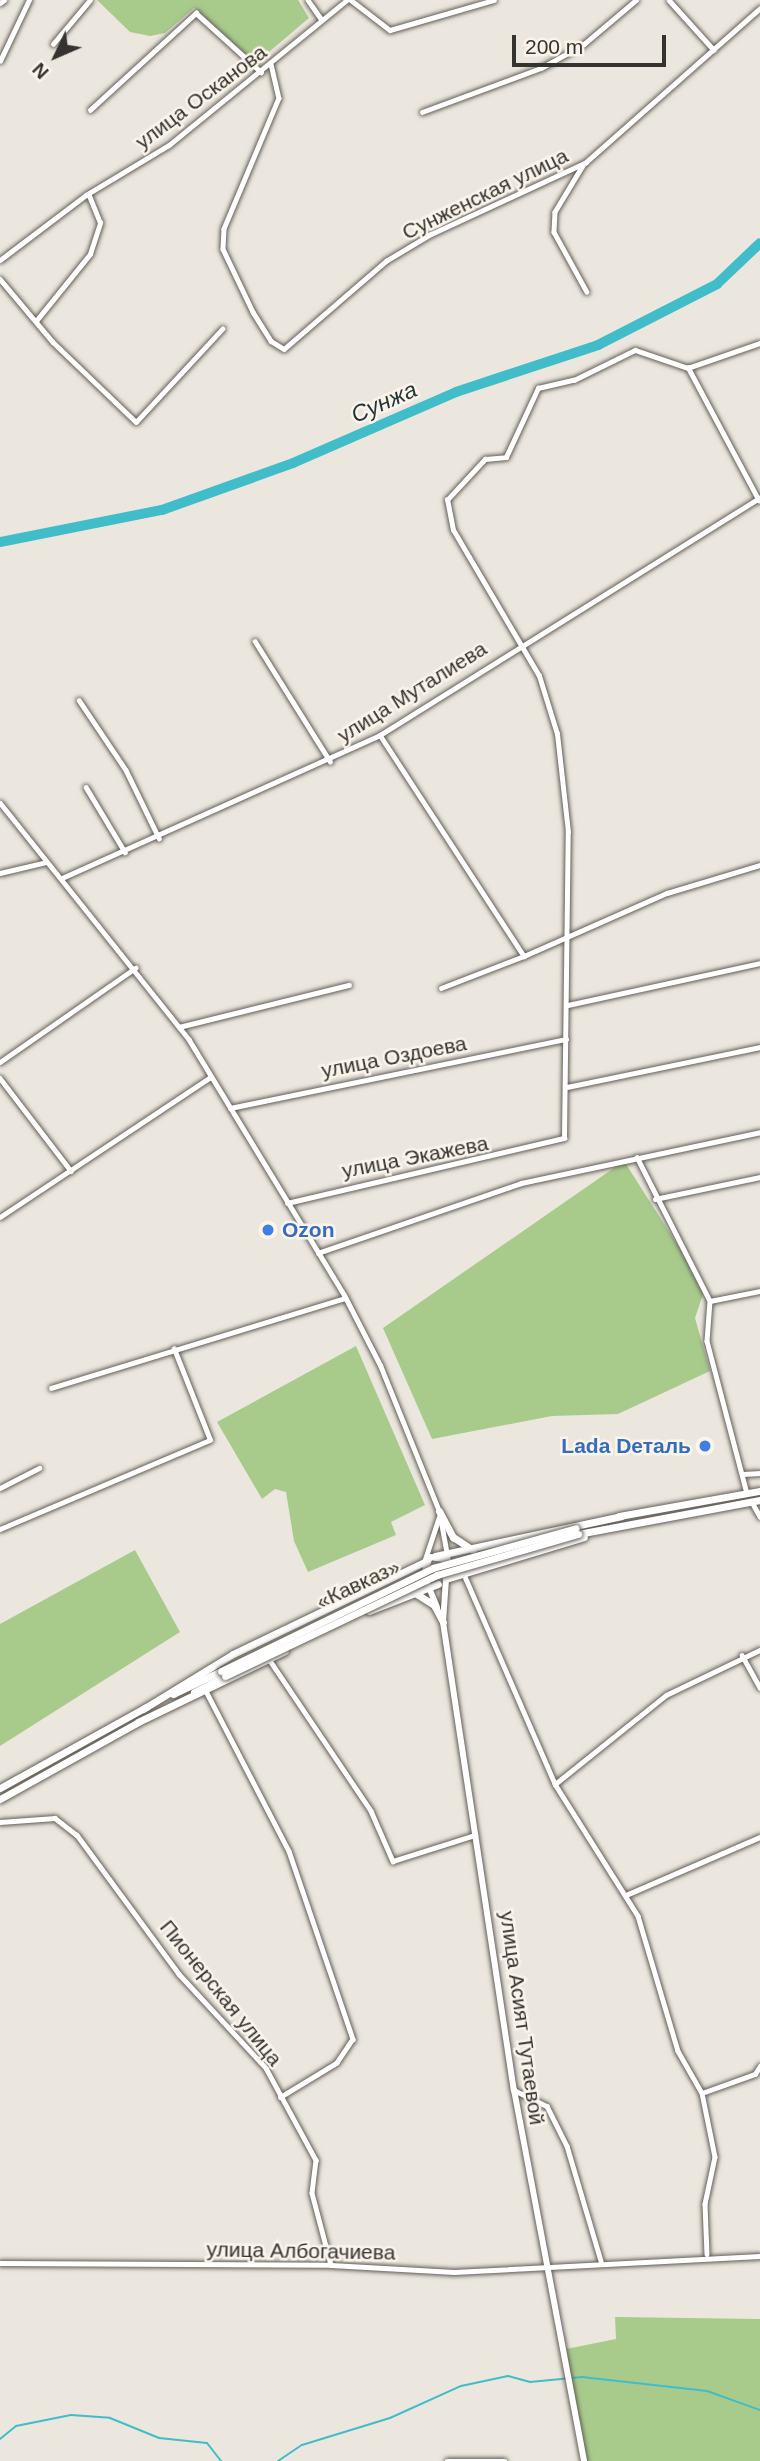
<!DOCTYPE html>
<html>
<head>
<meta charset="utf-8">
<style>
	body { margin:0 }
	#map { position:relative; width:760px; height:2461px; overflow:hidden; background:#ece7de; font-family:Helvetica,sans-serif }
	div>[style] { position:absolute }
	.green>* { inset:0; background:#a8cb8c }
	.stream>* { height:2px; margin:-1px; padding:0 1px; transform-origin:1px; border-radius:1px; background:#40bdc9 }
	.river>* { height:10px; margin:-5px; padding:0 5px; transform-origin:5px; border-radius:5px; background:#40bdc9 }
	.roads { filter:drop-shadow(0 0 2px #635e57) drop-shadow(0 0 2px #635e57) }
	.minor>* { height:4.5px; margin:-2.25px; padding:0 2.25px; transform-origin:2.25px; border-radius:2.25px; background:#fff }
	.tertiary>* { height:5px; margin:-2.5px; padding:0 2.5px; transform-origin:2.5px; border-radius:2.5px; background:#fff }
	.secondary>* { height:5px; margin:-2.5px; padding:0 2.5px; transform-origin:2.5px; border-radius:2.5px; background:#fff }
	.primary>* { height:6px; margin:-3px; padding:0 3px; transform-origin:3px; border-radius:3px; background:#fff }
	.trunk>* { height:7px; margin:-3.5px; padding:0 3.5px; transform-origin:3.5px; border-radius:3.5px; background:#fff }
	.bridges { filter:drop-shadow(0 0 2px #635e57) drop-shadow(0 0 2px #635e57) }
	.trunk-bridge>* { height:7px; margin:-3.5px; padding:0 3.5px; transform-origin:3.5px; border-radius:3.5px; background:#fff }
	.dots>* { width:19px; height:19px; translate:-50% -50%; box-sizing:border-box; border:4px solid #faf4eb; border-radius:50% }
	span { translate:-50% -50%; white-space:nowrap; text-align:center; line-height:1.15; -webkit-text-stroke:5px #faf4eb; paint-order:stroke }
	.street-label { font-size:21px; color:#353330 }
	.shop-label { font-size:21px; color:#366cbe; font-weight:700 }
	.left { translate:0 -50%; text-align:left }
	.right { translate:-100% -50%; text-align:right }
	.water-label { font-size:23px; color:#1f3537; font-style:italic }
	.north { position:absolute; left:21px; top:21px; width:70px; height:70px; -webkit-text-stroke:5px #faf4eb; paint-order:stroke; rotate:226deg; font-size:19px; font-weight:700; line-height:28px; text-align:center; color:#353330 }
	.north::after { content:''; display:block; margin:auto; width:24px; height:32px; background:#353330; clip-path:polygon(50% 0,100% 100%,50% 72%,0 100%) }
	.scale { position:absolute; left:512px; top:35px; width:154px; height:32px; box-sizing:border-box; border:4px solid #353330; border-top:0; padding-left:9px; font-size:21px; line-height:24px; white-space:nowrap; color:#353330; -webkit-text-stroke:5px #faf4eb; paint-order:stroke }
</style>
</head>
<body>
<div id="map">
	<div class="green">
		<i style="clip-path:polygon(97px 0,298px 0,309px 18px,256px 63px,194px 8px,165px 33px,150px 36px,130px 32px)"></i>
		<i style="clip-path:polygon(624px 1161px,705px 1288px,695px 1318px,710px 1371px,618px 1414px,552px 1416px,432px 1439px,383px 1328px)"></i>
		<i style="clip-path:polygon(356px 1346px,425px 1505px,391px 1522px,396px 1535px,308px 1572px,294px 1541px,286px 1492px,275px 1489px,262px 1499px,217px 1422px)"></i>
		<i style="clip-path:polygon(135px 1550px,180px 1632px,0 1746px,0 1624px)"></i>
		<i style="clip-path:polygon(615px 2317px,760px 2319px,760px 2461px,584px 2461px,561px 2350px,616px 2339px)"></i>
	</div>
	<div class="stream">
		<i style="left:0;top:2439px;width:21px;rotate:-39deg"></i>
		<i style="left:16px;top:2426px;width:56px;rotate:-11.3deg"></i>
		<i style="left:71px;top:2415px;width:39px;rotate:4deg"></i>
		<i style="left:110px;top:2418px;width:53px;rotate:22.2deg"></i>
		<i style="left:159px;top:2438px;width:48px;rotate:5.9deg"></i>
		<i style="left:207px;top:2443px;width:23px;rotate:52deg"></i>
		<i style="left:278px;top:2461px;width:29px;rotate:-34deg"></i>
		<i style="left:302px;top:2445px;width:92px;rotate:-17.1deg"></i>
		<i style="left:390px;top:2418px;width:78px;rotate:-24.3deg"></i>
		<i style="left:461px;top:2386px;width:48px;rotate:-12deg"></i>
		<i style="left:508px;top:2376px;width:23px;rotate:15deg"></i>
		<i style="left:530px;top:2382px;width:52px;rotate:-5.5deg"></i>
		<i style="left:582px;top:2377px;width:126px;rotate:6.4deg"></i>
		<i style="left:707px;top:2391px;width:56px;rotate:19.7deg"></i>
	</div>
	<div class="river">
		<i style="left:0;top:542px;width:165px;rotate:-11.2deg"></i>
		<i style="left:162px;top:510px;width:139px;rotate:-19.7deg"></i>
		<i style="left:293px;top:463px;width:178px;rotate:-23.5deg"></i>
		<i style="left:456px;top:392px;width:150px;rotate:-18.3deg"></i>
		<i style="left:598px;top:345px;width:134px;rotate:-27.1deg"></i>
		<i style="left:717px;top:284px;width:59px;rotate:-43.6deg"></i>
	</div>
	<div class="roads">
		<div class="minor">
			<i style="left:308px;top:0;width:24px;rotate:55deg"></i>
			<i style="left:351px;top:0;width:49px;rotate:37.6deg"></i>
			<i style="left:390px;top:30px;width:108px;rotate:-16.1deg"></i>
			<i style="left:669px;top:0;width:67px;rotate:48deg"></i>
			<i style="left:0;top:3px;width:5px;rotate:-37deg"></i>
			<i style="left:53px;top:44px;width:57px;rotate:-49.9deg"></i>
			<i style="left:0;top:61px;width:68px;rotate:-64.6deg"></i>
			<i style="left:271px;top:64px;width:35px;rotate:77deg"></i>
			<i style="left:279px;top:98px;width:142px;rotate:112.8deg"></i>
			<i style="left:224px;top:229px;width:20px;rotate:93deg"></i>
			<i style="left:223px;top:249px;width:70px;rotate:64.5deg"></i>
			<i style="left:253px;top:312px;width:34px;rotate:58deg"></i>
			<i style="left:271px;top:341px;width:15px;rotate:32deg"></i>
			<i style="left:284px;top:349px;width:135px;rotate:-40.8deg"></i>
			<i style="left:386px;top:261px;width:52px;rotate:-31deg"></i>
			<i style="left:431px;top:234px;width:170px;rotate:-24.8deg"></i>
			<i style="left:585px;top:163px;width:234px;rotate:-41.5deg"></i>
			<i style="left:90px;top:110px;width:144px;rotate:-42.5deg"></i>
			<i style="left:196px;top:13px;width:88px;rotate:42.2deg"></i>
			<i style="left:422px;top:112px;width:127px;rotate:-20.3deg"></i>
			<i style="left:541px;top:68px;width:49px;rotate:-29.2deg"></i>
			<i style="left:584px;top:44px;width:68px;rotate:-40.2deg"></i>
			<i style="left:584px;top:164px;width:56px;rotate:121.1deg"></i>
			<i style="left:555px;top:212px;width:20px;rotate:93deg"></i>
			<i style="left:554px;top:232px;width:68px;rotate:61.2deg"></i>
			<i style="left:0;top:260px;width:108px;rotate:-37.1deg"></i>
			<i style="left:86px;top:195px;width:97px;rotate:-31.1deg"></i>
			<i style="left:169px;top:145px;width:230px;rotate:-39.2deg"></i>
			<i style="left:0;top:279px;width:82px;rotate:49.9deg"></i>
			<i style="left:53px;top:342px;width:115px;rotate:43.9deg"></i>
			<i style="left:136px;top:422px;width:127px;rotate:-47.2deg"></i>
			<i style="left:36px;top:321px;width:86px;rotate:-51.1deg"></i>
			<i style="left:90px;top:254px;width:33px;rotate:-72deg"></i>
			<i style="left:100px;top:223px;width:31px;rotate:-112deg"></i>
			<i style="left:759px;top:501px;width:151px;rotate:-118.1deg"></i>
			<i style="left:688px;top:368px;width:76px;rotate:-19.1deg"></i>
			<i style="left:255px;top:641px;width:142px;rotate:58deg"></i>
			<i style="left:79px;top:700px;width:84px;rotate:56.1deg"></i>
			<i style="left:126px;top:770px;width:76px;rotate:64.1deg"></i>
			<i style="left:380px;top:735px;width:264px;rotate:56.9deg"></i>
			<i style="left:524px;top:956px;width:156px;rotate:-23.8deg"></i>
			<i style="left:667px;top:893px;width:97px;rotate:-16.8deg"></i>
			<i style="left:86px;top:787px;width:76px;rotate:59deg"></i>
			<i style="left:0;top:873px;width:48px;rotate:-13.2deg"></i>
			<i style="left:62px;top:878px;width:349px;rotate:-24.2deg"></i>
			<i style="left:380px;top:735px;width:448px;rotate:-32deg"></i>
			<i style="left:441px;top:988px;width:89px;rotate:-21.1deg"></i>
			<i style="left:568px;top:1005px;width:197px;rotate:-12.3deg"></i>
			<i style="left:179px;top:1027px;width:175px;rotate:-13.9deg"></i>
			<i style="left:0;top:1062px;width:165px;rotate:-34.8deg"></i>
			<i style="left:0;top:1078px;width:117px;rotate:52.6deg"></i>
			<i style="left:567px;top:1087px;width:197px;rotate:-11.7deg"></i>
			<i style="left:230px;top:1108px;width:343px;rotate:-11.6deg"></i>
			<i style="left:637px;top:1157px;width:161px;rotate:63.1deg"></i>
			<i style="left:710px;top:1301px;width:40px;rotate:94.3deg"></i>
			<i style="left:707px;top:1341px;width:157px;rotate:75.3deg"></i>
			<i style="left:655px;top:1199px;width:107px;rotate:-11.8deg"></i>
			<i style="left:287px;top:1203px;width:285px;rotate:-13.2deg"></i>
			<i style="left:564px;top:1138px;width:306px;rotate:-89.3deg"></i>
			<i style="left:568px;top:832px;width:99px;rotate:-96.4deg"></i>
			<i style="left:557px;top:734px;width:61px;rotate:-107.2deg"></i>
			<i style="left:539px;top:676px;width:169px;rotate:-120.5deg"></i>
			<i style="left:453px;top:530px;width:31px;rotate:-101deg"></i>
			<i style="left:447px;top:500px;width:56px;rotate:-47.2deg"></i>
			<i style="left:485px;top:459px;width:21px;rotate:-5deg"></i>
			<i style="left:506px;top:457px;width:76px;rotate:-65.1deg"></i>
			<i style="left:538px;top:388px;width:37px;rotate:-13deg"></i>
			<i style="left:574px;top:380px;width:68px;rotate:-26.2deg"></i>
			<i style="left:635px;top:350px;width:56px;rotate:18.8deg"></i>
			<i style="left:0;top:1217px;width:253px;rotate:-33.6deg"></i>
			<i style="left:318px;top:1253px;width:215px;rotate:-19deg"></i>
			<i style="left:521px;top:1183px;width:244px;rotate:-12deg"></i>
			<i style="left:710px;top:1301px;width:51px;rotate:-11.3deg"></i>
			<i style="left:51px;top:1388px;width:307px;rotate:-17deg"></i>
			<i style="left:743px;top:1474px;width:17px;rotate:-3deg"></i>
			<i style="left:0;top:1488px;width:44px;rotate:-27.1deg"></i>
			<i style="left:0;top:1529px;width:228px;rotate:-23deg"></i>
			<i style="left:210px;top:1440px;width:98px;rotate:-111.6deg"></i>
			<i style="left:463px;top:1572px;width:231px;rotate:66.5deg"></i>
			<i style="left:555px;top:1784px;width:156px;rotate:57.8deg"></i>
			<i style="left:638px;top:1916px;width:141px;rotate:73.5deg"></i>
			<i style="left:678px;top:2051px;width:48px;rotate:60.3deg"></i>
			<i style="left:702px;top:2093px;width:65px;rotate:78.5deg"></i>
			<i style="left:715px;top:2157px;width:48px;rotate:102deg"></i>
			<i style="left:705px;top:2204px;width:50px;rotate:87.7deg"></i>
			<i style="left:742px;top:1655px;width:37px;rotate:61deg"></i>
			<i style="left:269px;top:1659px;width:183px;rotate:56.1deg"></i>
			<i style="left:371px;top:1811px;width:55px;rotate:66.3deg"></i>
			<i style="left:393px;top:1861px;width:86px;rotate:-17.6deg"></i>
			<i style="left:206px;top:1691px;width:180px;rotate:62.6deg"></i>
			<i style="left:289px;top:1851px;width:199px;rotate:71.2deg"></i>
			<i style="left:353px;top:2039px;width:29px;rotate:124deg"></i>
			<i style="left:337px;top:2063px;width:66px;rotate:148.7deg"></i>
			<i style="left:555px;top:1784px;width:142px;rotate:-38.7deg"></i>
			<i style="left:666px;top:1695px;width:104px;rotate:-25.6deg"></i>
			<i style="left:0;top:1822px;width:55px;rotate:-4.2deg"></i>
			<i style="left:55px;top:1818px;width:28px;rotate:38deg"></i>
			<i style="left:77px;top:1835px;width:172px;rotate:53.7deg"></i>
			<i style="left:179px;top:1974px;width:128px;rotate:47.2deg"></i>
			<i style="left:266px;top:2068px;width:105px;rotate:61.5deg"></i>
			<i style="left:316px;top:2160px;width:33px;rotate:97deg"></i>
			<i style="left:312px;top:2193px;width:74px;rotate:75.2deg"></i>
			<i style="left:626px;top:1895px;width:146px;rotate:-23.4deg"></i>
			<i style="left:514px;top:2090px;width:37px;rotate:26deg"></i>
			<i style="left:547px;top:2106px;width:45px;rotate:63.4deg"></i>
			<i style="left:567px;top:2146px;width:120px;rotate:73.5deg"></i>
			<i style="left:702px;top:2093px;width:56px;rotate:-19.7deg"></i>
			<i style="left:755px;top:2074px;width:9px;rotate:-58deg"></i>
			<i style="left:447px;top:2461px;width:58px"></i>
		</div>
		<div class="tertiary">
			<i style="left:751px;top:1501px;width:18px;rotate:61deg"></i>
			<i style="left:0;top:2263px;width:331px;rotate:0.3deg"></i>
			<i style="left:331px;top:2265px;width:123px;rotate:3.3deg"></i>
			<i style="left:454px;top:2272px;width:306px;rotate:-3deg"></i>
		</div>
		<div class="secondary">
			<i style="left:0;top:803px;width:303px;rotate:51.4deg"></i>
			<i style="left:189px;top:1040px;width:298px;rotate:58.7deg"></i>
			<i style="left:344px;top:1295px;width:79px;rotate:62.8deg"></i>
			<i style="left:380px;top:1365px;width:157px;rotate:68deg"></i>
			<i style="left:439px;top:1511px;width:56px;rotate:79.7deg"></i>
			<i style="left:424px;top:1562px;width:47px;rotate:-71.6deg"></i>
		</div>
		<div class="primary">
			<i style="left:423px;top:1577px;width:21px;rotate:-71deg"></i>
			<i style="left:430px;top:1557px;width:13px;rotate:9deg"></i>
			<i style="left:443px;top:1559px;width:11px;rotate:56deg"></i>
			<i style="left:446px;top:1579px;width:43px;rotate:94deg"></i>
			<i style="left:443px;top:1622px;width:473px;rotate:81.4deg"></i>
			<i style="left:514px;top:2090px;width:378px;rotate:79.3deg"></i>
			<i style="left:428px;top:1585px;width:24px;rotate:68deg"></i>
		</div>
		<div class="trunk">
			<i style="left:439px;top:1511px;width:30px;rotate:62deg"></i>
			<i style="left:453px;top:1537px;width:24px;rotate:33deg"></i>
			<i style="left:619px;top:1516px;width:143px;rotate:-10.1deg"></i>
			<i style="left:578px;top:1534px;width:185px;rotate:-10.6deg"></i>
			<i style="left:435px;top:1556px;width:191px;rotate:-12.1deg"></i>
			<i style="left:446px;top:1579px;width:144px;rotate:-16.9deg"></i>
			<i style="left:415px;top:1593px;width:22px;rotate:32deg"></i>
			<i style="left:434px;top:1605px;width:19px;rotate:62deg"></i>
			<i style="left:369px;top:1611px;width:74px;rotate:-21.4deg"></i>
			<i style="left:194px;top:1692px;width:35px;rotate:-27deg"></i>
			<i style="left:173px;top:1694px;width:53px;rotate:-25.6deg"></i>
			<i style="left:143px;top:1709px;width:105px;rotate:-31.4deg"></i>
			<i style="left:233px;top:1654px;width:212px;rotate:-25.7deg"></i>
			<i style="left:138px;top:1722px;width:163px;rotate:-25.8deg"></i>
			<i style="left:0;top:1788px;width:167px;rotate:-29deg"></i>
			<i style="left:0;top:1799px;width:160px;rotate:-29.1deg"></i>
		</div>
	</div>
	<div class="bridges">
		<div class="trunk-bridge">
			<i style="left:221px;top:1671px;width:236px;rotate:-25.9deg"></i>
			<i style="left:433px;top:1568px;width:148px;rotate:-15.6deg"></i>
			<i style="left:225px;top:1676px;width:235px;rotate:-25.5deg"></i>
			<i style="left:437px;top:1575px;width:147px;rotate:-16.2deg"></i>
		</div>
	</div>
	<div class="dots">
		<i style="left:268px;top:1230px;background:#3f7fe0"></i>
		<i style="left:705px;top:1446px;background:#3f7fe0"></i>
	</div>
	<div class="street-label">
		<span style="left:201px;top:97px;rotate:-37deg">улица Осканова</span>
		<span style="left:485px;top:194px;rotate:-26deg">Сунженская улица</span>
		<span style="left:412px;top:692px;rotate:-32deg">улица Муталиева</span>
		<span style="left:394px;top:1057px;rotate:-11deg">улица Оздоева</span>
		<span style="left:415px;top:1157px;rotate:-11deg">улица Экажева</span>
		<span style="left:358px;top:1584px;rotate:-25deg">«Кавказ»</span>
		<span style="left:221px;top:1993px;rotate:51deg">Пионерская улица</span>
		<span style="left:522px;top:2018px;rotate:82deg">улица Асият Тутаевой</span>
		<span style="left:301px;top:2251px;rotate:1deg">улица Албогачиева</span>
	</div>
	<div class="shop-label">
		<span class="left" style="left:282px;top:1230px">Ozon</span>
		<span class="right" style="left:691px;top:1446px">Lada Dеталь</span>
	</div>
	<div class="water-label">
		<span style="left:384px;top:402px;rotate:-24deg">Сунжа</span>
	</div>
	<div class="north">N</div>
	<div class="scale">200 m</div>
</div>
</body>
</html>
